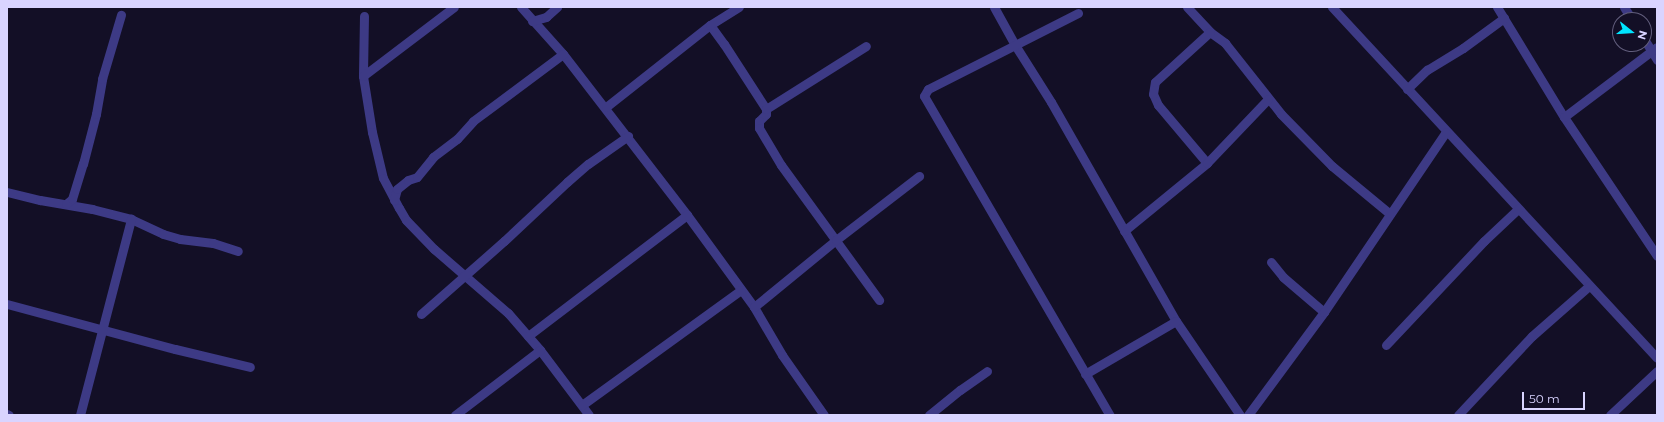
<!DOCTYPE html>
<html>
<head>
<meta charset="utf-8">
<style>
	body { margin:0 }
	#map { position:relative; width:1664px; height:422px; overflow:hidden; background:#130f26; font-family:Montserrat,sans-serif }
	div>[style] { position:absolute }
	.minor>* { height:9px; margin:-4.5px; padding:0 4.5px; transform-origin:4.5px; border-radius:4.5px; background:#3d3a85 }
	span { translate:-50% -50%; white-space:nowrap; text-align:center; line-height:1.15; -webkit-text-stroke:3.5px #130f26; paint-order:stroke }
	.frame { position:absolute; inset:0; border:8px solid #d9d4ff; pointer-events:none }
	.north { position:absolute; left:1612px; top:12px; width:40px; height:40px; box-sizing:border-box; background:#130f26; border:1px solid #625e7d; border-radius:50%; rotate:107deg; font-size:11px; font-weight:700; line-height:16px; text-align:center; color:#d9d4ff }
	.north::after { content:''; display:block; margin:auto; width:14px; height:18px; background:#00e5ff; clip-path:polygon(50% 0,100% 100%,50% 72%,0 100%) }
	.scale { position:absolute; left:1522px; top:392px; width:63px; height:18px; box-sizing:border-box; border:2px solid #d9d4ff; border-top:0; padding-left:5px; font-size:12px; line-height:14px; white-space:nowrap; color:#d9d4ff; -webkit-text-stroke:3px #130f26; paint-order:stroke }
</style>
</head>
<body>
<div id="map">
	<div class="minor">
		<i style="left:521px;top:7px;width:63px;rotate:48.2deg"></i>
		<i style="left:563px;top:54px;width:203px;rotate:52.4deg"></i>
		<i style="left:687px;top:215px;width:114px;rotate:53.9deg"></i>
		<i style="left:754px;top:307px;width:56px;rotate:59.7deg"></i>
		<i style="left:782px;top:355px;width:73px;rotate:55deg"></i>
		<i style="left:994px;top:7px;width:43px;rotate:61.1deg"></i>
		<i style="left:1015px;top:45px;width:67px;rotate:57.7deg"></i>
		<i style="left:1051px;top:102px;width:252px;rotate:60.3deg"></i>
		<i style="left:1176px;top:321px;width:114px;rotate:55.8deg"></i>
		<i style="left:1187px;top:7px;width:34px;rotate:47deg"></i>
		<i style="left:1210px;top:32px;width:19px;rotate:36deg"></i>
		<i style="left:1225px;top:43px;width:90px;rotate:51.7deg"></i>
		<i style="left:1281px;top:114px;width:73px;rotate:45.6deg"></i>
		<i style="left:1332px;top:166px;width:75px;rotate:39.6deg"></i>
		<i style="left:1332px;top:7px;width:478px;rotate:47.2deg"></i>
		<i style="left:1497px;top:7px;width:129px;rotate:58.7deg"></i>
		<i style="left:1564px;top:117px;width:167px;rotate:56.2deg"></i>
		<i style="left:1624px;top:7px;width:15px;rotate:58deg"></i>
		<i style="left:1078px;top:13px;width:168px;rotate:153.1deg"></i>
		<i style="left:928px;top:89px;width:8px;rotate:120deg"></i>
		<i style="left:924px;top:96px;width:369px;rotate:59.8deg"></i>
		<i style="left:364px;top:16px;width:60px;rotate:91deg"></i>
		<i style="left:363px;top:76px;width:57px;rotate:80.9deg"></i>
		<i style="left:372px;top:132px;width:47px;rotate:76.6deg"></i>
		<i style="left:383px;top:178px;width:34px;rotate:62deg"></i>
		<i style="left:399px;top:208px;width:14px;rotate:60deg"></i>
		<i style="left:406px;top:220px;width:40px;rotate:46deg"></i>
		<i style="left:434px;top:249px;width:98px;rotate:40.9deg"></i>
		<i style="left:508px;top:313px;width:49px;rotate:49.1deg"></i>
		<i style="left:540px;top:350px;width:81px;rotate:53deg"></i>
		<i style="left:532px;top:21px;width:15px;rotate:-16deg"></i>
		<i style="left:546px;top:17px;width:15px;rotate:-42deg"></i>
		<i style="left:710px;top:25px;width:24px;rotate:54deg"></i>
		<i style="left:724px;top:44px;width:77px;rotate:57.1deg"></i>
		<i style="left:766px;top:109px;width:5px;rotate:90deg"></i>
		<i style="left:766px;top:114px;width:10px;rotate:135deg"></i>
		<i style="left:759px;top:121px;width:7px;rotate:90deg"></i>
		<i style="left:759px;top:128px;width:43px;rotate:59.3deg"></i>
		<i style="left:781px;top:165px;width:167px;rotate:54deg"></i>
		<i style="left:1644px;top:39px;width:25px;rotate:58deg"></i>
		<i style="left:363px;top:76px;width:114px;rotate:-37.2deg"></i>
		<i style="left:1407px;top:89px;width:28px;rotate:-44deg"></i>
		<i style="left:1427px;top:70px;width:42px;rotate:-31.4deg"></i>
		<i style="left:1463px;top:48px;width:51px;rotate:-36.2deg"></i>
		<i style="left:606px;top:107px;width:132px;rotate:-38.3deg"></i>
		<i style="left:710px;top:25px;width:34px;rotate:-32deg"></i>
		<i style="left:766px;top:109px;width:118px;rotate:-32.2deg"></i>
		<i style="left:1564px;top:117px;width:116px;rotate:-37deg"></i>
		<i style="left:1207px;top:163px;width:76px;rotate:-130.2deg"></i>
		<i style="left:1158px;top:105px;width:12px;rotate:-114deg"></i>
		<i style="left:1153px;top:94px;width:12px;rotate:-81deg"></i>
		<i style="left:1155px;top:82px;width:74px;rotate:-42.3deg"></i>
		<i style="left:7px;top:192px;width:34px;rotate:14deg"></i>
		<i style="left:40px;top:200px;width:53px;rotate:9.8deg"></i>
		<i style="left:92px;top:209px;width:40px;rotate:14.4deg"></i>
		<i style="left:131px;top:219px;width:35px;rotate:25deg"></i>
		<i style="left:163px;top:234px;width:18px;rotate:16deg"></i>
		<i style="left:180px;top:239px;width:33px;rotate:7deg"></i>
		<i style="left:213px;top:243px;width:26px;rotate:18deg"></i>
		<i style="left:394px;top:200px;width:11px;rotate:-75deg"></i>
		<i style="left:397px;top:189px;width:14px;rotate:-39deg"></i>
		<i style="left:408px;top:180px;width:9px;rotate:-18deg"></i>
		<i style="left:417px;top:177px;width:26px;rotate:-51deg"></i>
		<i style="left:433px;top:157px;width:30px;rotate:-37deg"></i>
		<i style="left:457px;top:139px;width:24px;rotate:-48deg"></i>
		<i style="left:473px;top:121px;width:112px;rotate:-36.7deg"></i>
		<i style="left:66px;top:204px;width:8px;rotate:-40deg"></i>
		<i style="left:72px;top:199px;width:37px;rotate:-73deg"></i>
		<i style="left:83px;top:164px;width:52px;rotate:-75.4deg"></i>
		<i style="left:96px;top:114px;width:36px;rotate:-80deg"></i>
		<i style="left:102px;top:79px;width:67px;rotate:-73.5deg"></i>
		<i style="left:1124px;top:231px;width:107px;rotate:-39.3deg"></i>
		<i style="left:1207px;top:163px;width:88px;rotate:-46.4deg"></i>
		<i style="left:1271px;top:262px;width:19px;rotate:51deg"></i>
		<i style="left:1283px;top:277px;width:54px;rotate:40.5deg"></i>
		<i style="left:7px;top:304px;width:174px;rotate:15deg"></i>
		<i style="left:175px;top:349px;width:77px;rotate:13.5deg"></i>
		<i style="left:754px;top:307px;width:106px;rotate:-39.3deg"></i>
		<i style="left:836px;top:240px;width:105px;rotate:-37.6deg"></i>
		<i style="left:421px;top:314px;width:111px;rotate:-41.3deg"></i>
		<i style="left:504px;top:241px;width:86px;rotate:-43.1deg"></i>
		<i style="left:567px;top:182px;width:28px;rotate:-41deg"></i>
		<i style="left:588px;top:164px;width:49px;rotate:-35deg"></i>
		<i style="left:528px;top:336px;width:200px;rotate:-37.3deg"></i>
		<i style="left:1386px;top:345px;width:143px;rotate:-46.7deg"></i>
		<i style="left:1484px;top:241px;width:47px;rotate:-43.3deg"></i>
		<i style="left:1085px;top:374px;width:105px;rotate:-30.2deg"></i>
		<i style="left:582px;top:405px;width:196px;rotate:-35.9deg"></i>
		<i style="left:7px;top:414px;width:2px;rotate:27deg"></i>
		<i style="left:80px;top:415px;width:203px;rotate:-75.4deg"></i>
		<i style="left:455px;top:415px;width:107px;rotate:-37.4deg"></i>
		<i style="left:929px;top:415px;width:40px;rotate:-39deg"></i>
		<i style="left:960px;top:390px;width:33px;rotate:-35deg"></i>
		<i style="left:1248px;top:415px;width:128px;rotate:-53.6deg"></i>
		<i style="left:1324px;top:312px;width:217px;rotate:-55.9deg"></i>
		<i style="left:1458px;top:415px;width:108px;rotate:-46.9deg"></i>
		<i style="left:1532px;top:336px;width:76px;rotate:-41.3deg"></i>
		<i style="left:1610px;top:415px;width:64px;rotate:-43.1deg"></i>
	</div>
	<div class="frame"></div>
	<div class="north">N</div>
	<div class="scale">50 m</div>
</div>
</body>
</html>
